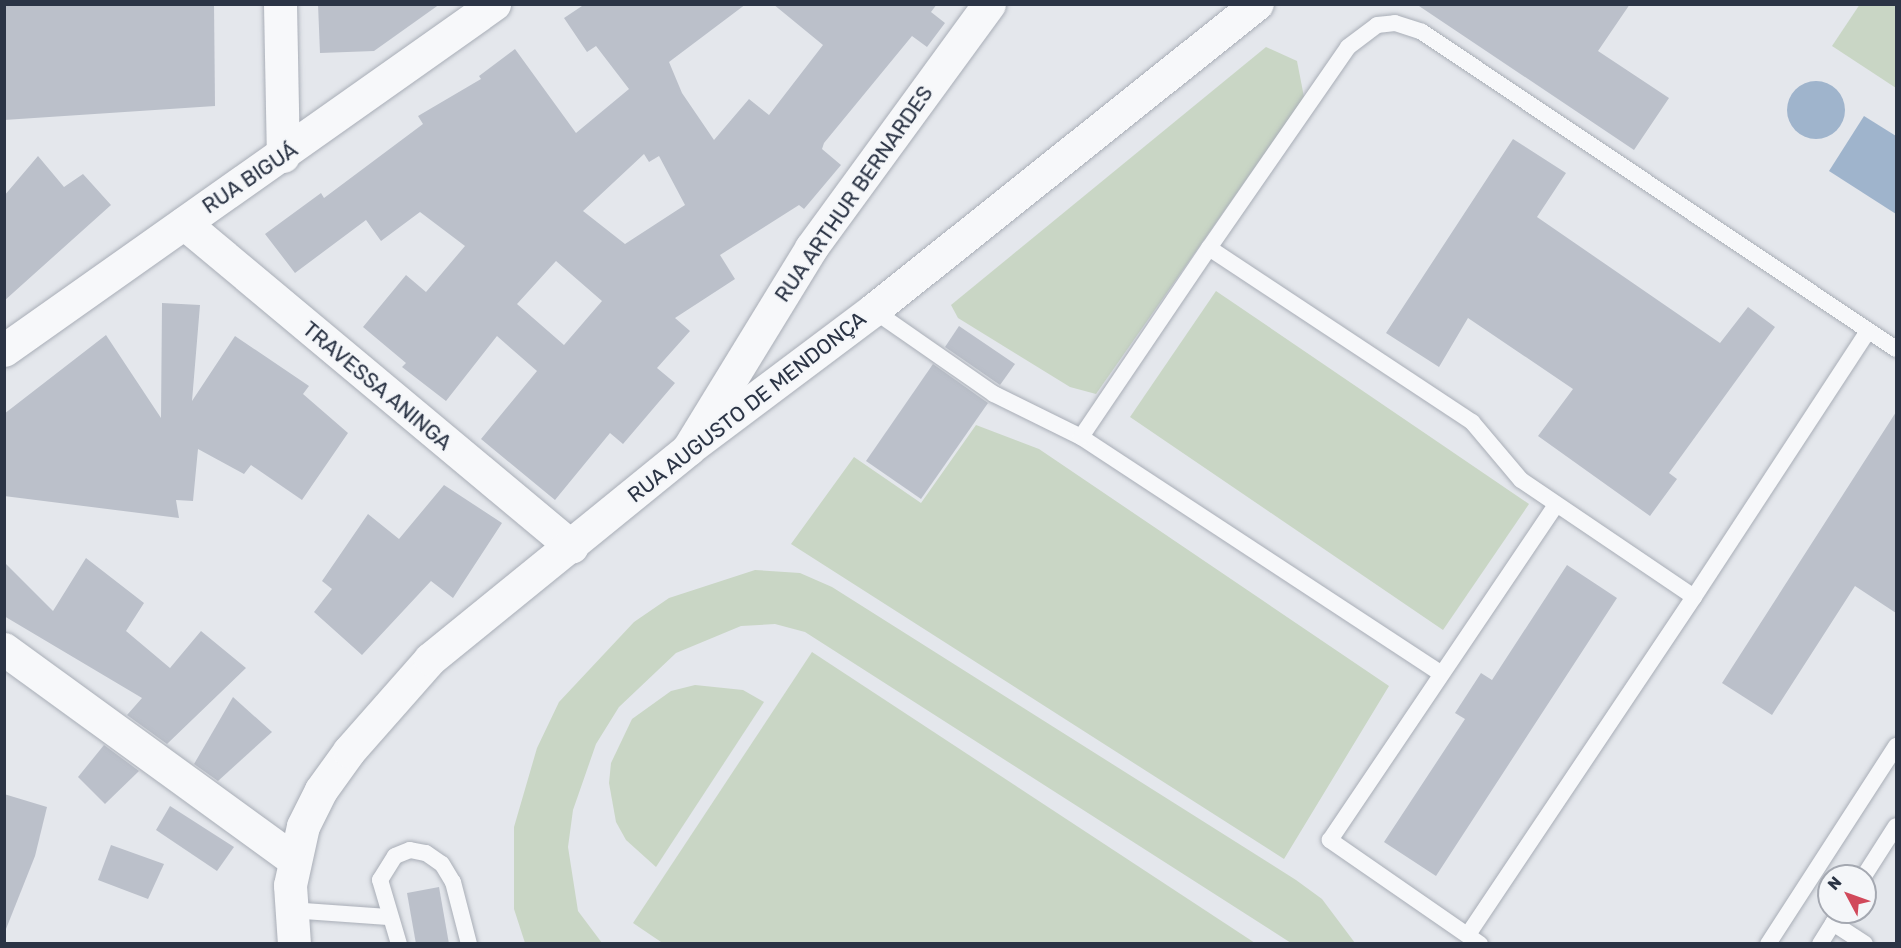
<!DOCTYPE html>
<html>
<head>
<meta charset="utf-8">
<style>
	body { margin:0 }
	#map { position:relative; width:1901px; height:948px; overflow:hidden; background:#e4e7ec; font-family:Rubik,sans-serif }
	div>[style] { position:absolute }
	.green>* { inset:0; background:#c9d6c5 }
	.water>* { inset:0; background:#9fb4cc }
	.round { border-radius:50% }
	.building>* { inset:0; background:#bbc0ca }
	.roads { filter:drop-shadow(0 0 2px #a9aeb7) drop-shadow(0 0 2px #a9aeb7) }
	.service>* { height:16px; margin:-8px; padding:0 8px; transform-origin:8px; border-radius:8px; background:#f7f8fa }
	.minor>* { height:33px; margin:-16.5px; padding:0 16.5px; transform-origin:16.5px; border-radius:16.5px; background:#f7f8fa }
	.tertiary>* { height:33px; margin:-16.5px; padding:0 16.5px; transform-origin:16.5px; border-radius:16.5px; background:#f7f8fa }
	span { translate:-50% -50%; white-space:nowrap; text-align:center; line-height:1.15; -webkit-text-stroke:4.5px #f4f6f9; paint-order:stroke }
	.street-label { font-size:21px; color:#2b3445 }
	.frame { position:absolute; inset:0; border:6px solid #2b3445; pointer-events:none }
	.north { position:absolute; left:1817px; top:864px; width:60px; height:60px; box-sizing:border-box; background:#f4f6f9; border:2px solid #a4a8b1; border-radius:50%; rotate:311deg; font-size:16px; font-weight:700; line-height:24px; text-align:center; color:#2b3445 }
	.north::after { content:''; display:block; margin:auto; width:21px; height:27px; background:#d1495b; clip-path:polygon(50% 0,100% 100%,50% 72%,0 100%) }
</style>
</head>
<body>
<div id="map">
	<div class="green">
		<i style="clip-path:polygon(1860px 4px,1896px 5px,1896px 88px,1832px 46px)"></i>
		<i style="clip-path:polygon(1266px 47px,1297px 61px,1304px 97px,1096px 394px,1070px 387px,958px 318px,951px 305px)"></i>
		<i style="clip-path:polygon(1216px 291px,1529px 504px,1443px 630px,1130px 417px)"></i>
		<i style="clip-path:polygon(976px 425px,1039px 449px,1389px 686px,1284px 859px,791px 544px,854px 457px,921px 503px)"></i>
		<i style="clip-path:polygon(755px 570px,800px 573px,832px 587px,1296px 880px,1322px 899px,1355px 943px,1291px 943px,805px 632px,775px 624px,741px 626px,676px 653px,619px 707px,596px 744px,573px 810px,568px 847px,578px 911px,602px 943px,525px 943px,514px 909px,514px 827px,537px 748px,559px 702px,634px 622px,669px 598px)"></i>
		<i style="clip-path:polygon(812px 652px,1255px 943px,664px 944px,633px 923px)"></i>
		<i style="clip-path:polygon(695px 685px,743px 690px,764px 702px,656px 867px,626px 840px,616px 822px,609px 783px,611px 763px,632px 719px,671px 691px)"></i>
	</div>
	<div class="water">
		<i class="round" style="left:1787px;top:81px;width:58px;height:58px"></i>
		<i style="clip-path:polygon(1864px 116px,1896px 136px,1896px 214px,1829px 171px)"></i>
	</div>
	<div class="building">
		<i style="clip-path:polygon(4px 4px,214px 4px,215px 106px,4px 120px)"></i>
		<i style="clip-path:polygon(318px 4px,440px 4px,374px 51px,320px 53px)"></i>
		<i style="clip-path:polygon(evenodd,585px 4px,746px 4px,669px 62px,682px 93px,714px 140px,749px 99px,769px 115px,823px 45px,773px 4px,937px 4px,931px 12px,945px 23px,927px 47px,912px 36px,824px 143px,822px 149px,841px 165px,804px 209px,799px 205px,720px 255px,735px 279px,675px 318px,690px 331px,657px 368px,675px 383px,623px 444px,610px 433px,555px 500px,481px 439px,537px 371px,497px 336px,446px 401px,402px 367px,406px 363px,363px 327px,406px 275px,426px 292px,465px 246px,420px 212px,381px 241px,366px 220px,295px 273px,265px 234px,321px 193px,324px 198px,423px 124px,418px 116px,481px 79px,479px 76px,515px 49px,576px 133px,629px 89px,596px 46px,587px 52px,564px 18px,585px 4px,644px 154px,649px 162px,659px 156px,685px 205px,625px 244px,583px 211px,644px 154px,585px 4px,556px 261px,602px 301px,564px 345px,517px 304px,556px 261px)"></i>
		<i style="clip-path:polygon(1416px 4px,1630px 4px,1598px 51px,1669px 98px,1634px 150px)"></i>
		<i style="clip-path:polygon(1513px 139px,1566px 173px,1537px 217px,1720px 343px,1748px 307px,1775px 327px,1669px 473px,1677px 479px,1650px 516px,1538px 436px,1573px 389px,1468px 318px,1439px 367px,1386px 333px)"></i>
		<i style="clip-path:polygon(38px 156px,64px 187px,83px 174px,111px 205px,4px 301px,4px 196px)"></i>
		<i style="clip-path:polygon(162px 303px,200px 305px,192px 401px,235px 336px,309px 386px,303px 394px,348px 433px,302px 500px,251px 465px,244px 474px,198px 449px,193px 501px,176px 500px,179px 518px,4px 496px,4px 414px,106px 335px,161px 418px)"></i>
		<i style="clip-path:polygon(959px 326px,1015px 364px,1000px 385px,945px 347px)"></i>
		<i style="clip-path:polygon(933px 364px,988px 403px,921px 499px,866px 461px)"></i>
		<i style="clip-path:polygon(1896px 412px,1896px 613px,1855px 586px,1772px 715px,1722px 683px)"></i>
		<i style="clip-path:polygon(444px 485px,502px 523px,453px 598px,431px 581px,362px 655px,314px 612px,332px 589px,322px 581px,368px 514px,399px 539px)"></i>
		<i style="clip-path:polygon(86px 558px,144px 603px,126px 631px,170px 668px,201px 631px,246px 668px,167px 744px,127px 715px,142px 698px,4px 616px,4px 562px,53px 611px)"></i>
		<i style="clip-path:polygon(1567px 565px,1617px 598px,1436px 876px,1384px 842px,1465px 719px,1455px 713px,1481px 673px,1492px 680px)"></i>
		<i style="clip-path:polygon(233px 697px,272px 732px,218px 781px,194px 764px)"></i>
		<i style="clip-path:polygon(104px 745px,139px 771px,105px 804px,78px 777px)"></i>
		<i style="clip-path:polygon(4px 794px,47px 807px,35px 856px,6px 929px)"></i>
		<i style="clip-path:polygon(170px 806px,234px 847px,217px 871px,156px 830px)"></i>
		<i style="clip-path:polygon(111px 845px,164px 864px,148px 899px,98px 880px)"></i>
		<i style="clip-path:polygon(439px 887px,449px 944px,416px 944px,407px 893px)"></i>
	</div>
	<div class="roads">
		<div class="service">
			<i style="left:873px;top:310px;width:147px;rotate:34.8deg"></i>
			<i style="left:994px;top:394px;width:97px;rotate:26.3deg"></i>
			<i style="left:1081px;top:437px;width:430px;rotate:33.3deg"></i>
			<i style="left:1081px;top:437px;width:228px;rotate:-55.9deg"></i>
			<i style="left:1694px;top:597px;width:318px;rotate:-56.8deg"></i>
			<i style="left:1864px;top:876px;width:59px;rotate:-57.4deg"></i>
			<i style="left:290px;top:910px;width:98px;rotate:4.1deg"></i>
			<i style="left:1833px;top:923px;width:38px;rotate:33deg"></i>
			<i style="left:1469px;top:933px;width:404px;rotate:-56.2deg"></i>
			<i style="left:1694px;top:597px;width:209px;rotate:-145.9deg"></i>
			<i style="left:1521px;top:480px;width:76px;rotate:-130.2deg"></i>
			<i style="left:1472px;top:422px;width:315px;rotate:-146.5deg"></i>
			<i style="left:1209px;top:248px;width:244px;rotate:-55.3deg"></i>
			<i style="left:1348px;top:47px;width:36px;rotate:-37deg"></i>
			<i style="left:1377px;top:25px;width:18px;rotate:-6deg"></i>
			<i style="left:1395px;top:23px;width:28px;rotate:18deg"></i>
			<i style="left:1422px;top:32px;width:570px;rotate:33.77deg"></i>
			<i style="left:399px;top:944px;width:67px;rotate:-106.5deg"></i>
			<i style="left:380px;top:880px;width:28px;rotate:-58deg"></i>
			<i style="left:395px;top:856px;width:16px;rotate:-22deg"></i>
			<i style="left:410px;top:850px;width:16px;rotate:11deg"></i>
			<i style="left:426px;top:853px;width:19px;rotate:35deg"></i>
			<i style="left:442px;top:864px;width:21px;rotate:59deg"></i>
			<i style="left:453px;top:882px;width:64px;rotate:75.5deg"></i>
			<i style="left:1480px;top:944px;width:183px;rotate:-145.3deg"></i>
			<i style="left:1330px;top:840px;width:404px;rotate:-56deg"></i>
			<i style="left:1768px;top:944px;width:236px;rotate:-57.1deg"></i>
			<i style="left:1820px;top:944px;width:38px;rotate:-58deg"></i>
		</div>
		<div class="minor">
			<i style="left:280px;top:4px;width:152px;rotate:88.9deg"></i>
			<i style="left:184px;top:223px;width:505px;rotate:39.86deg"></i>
			<i style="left:4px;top:350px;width:600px;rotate:-35.23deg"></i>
			<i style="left:688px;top:449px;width:236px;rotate:-58.5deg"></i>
			<i style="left:811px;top:248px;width:302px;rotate:-53.9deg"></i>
			<i style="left:4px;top:649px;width:357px;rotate:36deg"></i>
		</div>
		<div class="tertiary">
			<i style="left:294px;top:944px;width:59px;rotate:-93.9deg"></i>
			<i style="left:290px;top:885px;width:60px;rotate:-77.6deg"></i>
			<i style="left:303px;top:826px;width:40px;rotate:-63.4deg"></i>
			<i style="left:321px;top:790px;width:48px;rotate:-54.3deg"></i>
			<i style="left:349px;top:751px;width:123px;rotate:-48.6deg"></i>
			<i style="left:430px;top:659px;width:333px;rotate:-39.1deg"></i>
			<i style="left:688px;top:449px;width:231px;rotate:-36.9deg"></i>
			<i style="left:873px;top:310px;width:491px;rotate:-38.6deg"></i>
		</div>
	</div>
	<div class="street-label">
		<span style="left:250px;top:178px;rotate:-34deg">RUA BIGUÁ</span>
		<span style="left:854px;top:194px;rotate:-55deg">RUA ARTHUR BERNARDES</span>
		<span style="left:377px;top:386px;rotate:40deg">TRAVESSA ANINGA</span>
		<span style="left:747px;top:407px;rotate:-38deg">RUA AUGUSTO DE MENDONÇA</span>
	</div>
	<div class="frame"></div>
	<div class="north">N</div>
</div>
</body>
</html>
